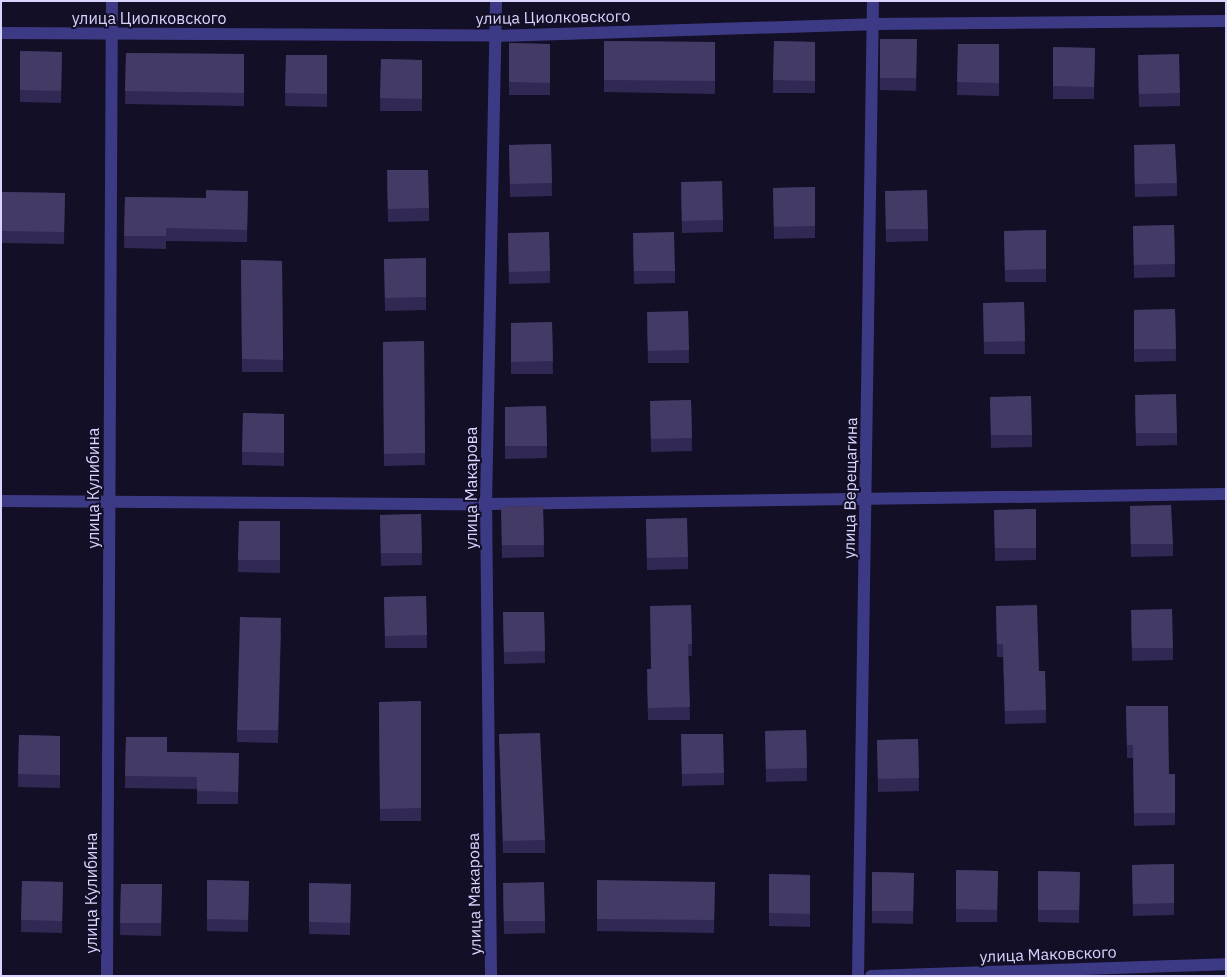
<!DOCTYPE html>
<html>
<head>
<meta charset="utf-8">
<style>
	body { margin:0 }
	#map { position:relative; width:1227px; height:977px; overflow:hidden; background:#130f26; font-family:"IBM Plex Sans",sans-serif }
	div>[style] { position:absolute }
	.minor>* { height:12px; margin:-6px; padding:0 6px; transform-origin:6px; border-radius:6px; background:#3d3a85 }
	.wall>* { inset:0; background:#312854 }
	.building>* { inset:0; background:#433a66 }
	span { translate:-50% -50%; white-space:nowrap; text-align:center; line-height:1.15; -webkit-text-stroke:4px #130f26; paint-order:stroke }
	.street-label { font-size:16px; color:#d9d4ff }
	.frame { position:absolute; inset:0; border:2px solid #d9d4ff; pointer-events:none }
</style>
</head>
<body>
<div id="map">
	<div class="minor">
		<i style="left:1px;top:33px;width:495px;rotate:0.3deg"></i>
		<i style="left:496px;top:36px;width:376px;rotate:-1.8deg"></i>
		<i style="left:872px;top:24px;width:354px;rotate:-0.5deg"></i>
		<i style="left:1px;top:501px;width:485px;rotate:0.4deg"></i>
		<i style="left:486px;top:504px;width:740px;rotate:-0.77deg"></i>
		<i style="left:107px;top:976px;width:975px;rotate:-89.71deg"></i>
		<i style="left:491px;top:976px;width:472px;rotate:-90.6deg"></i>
		<i style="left:486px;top:504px;width:503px;rotate:-88.86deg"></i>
		<i style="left:858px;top:976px;width:975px;rotate:-89.12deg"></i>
		<i style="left:871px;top:976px;width:355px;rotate:-1.9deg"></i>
	</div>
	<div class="wall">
		<i style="clip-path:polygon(880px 39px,917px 39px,916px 91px,880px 90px)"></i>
		<i style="clip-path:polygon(604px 41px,715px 42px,715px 94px,604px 92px)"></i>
		<i style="clip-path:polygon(774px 41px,815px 42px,815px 93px,773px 93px)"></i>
		<i style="clip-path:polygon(509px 43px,550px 44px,550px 95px,509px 95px)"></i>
		<i style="clip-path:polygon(958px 44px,999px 44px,999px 96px,957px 95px)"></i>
		<i style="clip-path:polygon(1053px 47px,1095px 48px,1094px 99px,1053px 99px)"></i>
		<i style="clip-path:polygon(20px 51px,62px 52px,61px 103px,20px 102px)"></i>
		<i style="clip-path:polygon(126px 53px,244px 54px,244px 106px,125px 104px)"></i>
		<i style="clip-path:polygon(286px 55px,327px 55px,327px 107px,285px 106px)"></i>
		<i style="clip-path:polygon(381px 59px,422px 60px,422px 111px,380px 111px)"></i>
		<i style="clip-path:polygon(1138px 68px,1180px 93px,1180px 106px,1139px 107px)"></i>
		<i style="clip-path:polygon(551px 144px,552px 196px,510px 197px,509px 145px)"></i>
		<i style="clip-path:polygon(1134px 158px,1177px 183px,1177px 196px,1135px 197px)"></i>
		<i style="clip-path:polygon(387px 183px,429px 208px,429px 221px,388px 222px)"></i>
		<i style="clip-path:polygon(815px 187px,815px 238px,774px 239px,773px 188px)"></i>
		<i style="clip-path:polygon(248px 191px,247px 242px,166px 241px,166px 249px,124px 248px,125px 197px,206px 198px)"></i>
		<i style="clip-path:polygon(885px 191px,928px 229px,928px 241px,886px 242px)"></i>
		<i style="clip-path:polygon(1px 192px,65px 193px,64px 244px,1px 243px)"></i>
		<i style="clip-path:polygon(681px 194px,723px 220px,723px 232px,682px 233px)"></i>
		<i style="clip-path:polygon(1174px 225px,1175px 277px,1134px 278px,1133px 226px)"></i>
		<i style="clip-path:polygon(1046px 230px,1046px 282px,1005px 282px,1004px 231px)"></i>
		<i style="clip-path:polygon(549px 232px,550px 283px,509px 284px,508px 245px)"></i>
		<i style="clip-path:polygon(633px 245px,675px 271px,675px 283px,634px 284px)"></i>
		<i style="clip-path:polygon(426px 258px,426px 310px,385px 311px,384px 259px)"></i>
		<i style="clip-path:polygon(241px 260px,282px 261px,283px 372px,242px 372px)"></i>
		<i style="clip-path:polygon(1024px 302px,1025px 354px,984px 354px,983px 303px)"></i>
		<i style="clip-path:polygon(1175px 309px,1176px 361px,1134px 362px,1134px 310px)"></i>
		<i style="clip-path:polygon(688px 311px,689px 363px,648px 363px,647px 324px)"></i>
		<i style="clip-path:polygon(552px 322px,553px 374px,511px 374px,511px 323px)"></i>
		<i style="clip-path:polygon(424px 341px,425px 465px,384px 466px,383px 342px)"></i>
		<i style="clip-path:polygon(990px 397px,1032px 435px,1032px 447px,991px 448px)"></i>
		<i style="clip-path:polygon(691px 400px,692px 451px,651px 452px,650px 401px)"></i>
		<i style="clip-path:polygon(546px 406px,547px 458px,505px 459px,505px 407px)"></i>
		<i style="clip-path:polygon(1135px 407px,1177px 433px,1177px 445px,1136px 446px)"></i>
		<i style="clip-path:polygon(243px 413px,284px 414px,284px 466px,242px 465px)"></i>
		<i style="clip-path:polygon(543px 506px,544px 557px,502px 558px,501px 507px)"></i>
		<i style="clip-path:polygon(1036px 509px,1036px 560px,995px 561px,994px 510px)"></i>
		<i style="clip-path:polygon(421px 514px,422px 565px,381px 566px,380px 515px)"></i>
		<i style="clip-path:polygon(1130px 518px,1173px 544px,1173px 556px,1131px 557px)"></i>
		<i style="clip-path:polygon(646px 519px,688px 557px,688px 569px,647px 570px)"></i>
		<i style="clip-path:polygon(239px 521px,280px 521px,280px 573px,238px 572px)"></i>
		<i style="clip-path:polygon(426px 596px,427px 648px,385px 648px,384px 597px)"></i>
		<i style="clip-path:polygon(691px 605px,692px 656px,688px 656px,690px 720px,648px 720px,647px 682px,651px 669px)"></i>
		<i style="clip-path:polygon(996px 606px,1039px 671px,1045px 671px,1046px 723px,1005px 724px,1003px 657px,997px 657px)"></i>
		<i style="clip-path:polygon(503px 612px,544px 612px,545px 663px,504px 664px)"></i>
		<i style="clip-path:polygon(1131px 622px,1173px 648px,1173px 660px,1132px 661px)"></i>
		<i style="clip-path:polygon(281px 631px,278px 743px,237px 742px,237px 730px)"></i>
		<i style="clip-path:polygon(421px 701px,421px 821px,380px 821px,379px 702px)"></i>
		<i style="clip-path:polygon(1126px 706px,1169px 774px,1175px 774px,1175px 825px,1134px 826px,1133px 758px,1127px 758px)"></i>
		<i style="clip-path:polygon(806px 730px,807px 781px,766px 782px,765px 731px)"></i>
		<i style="clip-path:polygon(499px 734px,545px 840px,545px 853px,503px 853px)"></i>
		<i style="clip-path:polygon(681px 734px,724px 773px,724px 785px,682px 786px)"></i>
		<i style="clip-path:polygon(19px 735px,60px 736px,60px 788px,18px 787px)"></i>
		<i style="clip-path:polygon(126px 737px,167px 752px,239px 753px,238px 804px,197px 804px,197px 789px,125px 788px)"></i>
		<i style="clip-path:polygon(918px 739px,919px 791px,878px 792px,877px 740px)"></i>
		<i style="clip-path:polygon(1174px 864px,1174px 915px,1133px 916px,1132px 865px)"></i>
		<i style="clip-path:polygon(956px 870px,998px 871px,997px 922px,956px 922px)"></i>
		<i style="clip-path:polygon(1038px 871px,1080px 872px,1079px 923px,1038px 922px)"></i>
		<i style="clip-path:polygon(872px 872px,914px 873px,913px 924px,872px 923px)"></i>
		<i style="clip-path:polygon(769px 874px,810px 875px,810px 927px,769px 926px)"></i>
		<i style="clip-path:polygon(207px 880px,249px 881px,248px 932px,207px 931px)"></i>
		<i style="clip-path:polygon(22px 881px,63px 882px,62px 933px,21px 932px)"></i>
		<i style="clip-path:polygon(715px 882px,714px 933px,597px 931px,597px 919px)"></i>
		<i style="clip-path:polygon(309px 883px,351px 884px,350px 935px,309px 934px)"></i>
		<i style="clip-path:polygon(121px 884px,162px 884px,161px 936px,120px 935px)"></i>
		<i style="clip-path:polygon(503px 895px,545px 921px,545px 933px,504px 934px)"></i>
	</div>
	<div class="building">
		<i style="clip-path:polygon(880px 39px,917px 39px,916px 78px,880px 78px)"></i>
		<i style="clip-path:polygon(604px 41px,715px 42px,715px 81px,604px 80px)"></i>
		<i style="clip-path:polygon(774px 41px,815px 42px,815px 81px,773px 80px)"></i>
		<i style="clip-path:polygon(509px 43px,550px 44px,550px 83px,509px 82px)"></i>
		<i style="clip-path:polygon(958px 44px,999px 44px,999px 83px,957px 82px)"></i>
		<i style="clip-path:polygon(1053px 47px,1095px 48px,1094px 87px,1053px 86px)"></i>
		<i style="clip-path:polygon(20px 51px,62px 52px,61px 91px,20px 90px)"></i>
		<i style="clip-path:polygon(126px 53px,244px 54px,244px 93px,125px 91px)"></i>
		<i style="clip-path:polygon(1179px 54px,1180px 93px,1139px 94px,1138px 55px)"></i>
		<i style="clip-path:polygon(286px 55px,327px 55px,327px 94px,285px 93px)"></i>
		<i style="clip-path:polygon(381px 59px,422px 60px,422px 99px,380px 98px)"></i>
		<i style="clip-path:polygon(551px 144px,552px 183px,510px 184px,509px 145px)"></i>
		<i style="clip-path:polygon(1175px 144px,1177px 183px,1135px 184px,1134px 145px)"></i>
		<i style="clip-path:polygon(387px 170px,428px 170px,429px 208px,388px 209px)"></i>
		<i style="clip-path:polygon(722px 181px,723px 220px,682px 221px,681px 182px)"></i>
		<i style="clip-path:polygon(815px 187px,815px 226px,774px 227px,773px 188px)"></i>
		<i style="clip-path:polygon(206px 190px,248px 191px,247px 230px,166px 228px,166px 236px,124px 236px,125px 197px,206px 198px)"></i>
		<i style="clip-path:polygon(927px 190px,928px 229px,886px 229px,885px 191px)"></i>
		<i style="clip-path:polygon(1px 192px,65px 193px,64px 232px,1px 231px)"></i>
		<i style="clip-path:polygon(1174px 225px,1175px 264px,1134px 265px,1133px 226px)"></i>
		<i style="clip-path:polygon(1046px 230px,1046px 269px,1005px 270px,1004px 231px)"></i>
		<i style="clip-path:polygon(549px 232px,550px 271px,509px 272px,508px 233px)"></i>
		<i style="clip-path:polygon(674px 232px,675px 271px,634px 271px,633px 233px)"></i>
		<i style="clip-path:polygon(426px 258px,426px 297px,385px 298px,384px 259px)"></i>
		<i style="clip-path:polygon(241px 260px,282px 261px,283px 360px,242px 359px)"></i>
		<i style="clip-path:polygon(1024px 302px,1025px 341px,984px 342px,983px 303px)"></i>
		<i style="clip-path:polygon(1175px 309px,1176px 349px,1134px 349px,1134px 310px)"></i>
		<i style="clip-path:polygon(688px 311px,689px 350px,648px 351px,647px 312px)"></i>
		<i style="clip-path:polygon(552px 322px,553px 361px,511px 362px,511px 323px)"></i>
		<i style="clip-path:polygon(424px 341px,425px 453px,384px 454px,383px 342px)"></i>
		<i style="clip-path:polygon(1176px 394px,1177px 433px,1136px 433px,1135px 395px)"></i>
		<i style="clip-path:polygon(1031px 396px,1032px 435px,991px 435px,990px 397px)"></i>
		<i style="clip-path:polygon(691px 400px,692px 438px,651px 439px,650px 401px)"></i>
		<i style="clip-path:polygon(546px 406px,547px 446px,505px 446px,505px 407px)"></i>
		<i style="clip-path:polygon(243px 413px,284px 414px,284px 453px,242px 452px)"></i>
		<i style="clip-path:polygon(1171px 505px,1173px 544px,1131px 544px,1130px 506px)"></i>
		<i style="clip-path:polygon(543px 506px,544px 545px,502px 545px,501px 507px)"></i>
		<i style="clip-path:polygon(1036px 509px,1036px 548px,995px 548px,994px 510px)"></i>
		<i style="clip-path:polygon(421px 514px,422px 553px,381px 553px,380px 515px)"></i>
		<i style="clip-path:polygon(687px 518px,688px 557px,647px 558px,646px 519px)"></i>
		<i style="clip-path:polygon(239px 521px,280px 521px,280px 560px,238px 560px)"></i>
		<i style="clip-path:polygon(426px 596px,427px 635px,385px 636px,384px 597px)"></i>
		<i style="clip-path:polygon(691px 605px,692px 644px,688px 644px,690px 707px,648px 708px,647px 669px,651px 669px,650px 606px)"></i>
		<i style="clip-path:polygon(1037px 605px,1039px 671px,1045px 671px,1046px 710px,1005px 711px,1003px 644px,997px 644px,996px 606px)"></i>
		<i style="clip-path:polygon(1172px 609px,1173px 648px,1132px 648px,1131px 610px)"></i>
		<i style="clip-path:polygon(503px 612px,544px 612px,545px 651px,504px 652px)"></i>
		<i style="clip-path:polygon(240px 617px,281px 618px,278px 730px,237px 730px)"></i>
		<i style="clip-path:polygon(421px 701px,421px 808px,380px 809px,379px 702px)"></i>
		<i style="clip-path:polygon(1126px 706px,1168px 706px,1169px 774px,1175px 774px,1175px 813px,1134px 813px,1133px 745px,1127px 745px)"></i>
		<i style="clip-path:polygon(806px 730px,807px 768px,766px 769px,765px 731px)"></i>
		<i style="clip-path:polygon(540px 733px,545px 840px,503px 841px,499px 734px)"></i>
		<i style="clip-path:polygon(681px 734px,723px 734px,724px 773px,682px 774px)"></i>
		<i style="clip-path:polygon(19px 735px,60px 736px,60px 775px,18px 774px)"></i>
		<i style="clip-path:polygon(126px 737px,167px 737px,167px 752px,239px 753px,238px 792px,197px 791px,197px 777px,125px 776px)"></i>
		<i style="clip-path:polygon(918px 739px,919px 778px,878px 779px,877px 740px)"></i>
		<i style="clip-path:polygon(1174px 864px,1174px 903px,1133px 904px,1132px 865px)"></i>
		<i style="clip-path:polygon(956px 870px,998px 871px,997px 910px,956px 909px)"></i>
		<i style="clip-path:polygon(1038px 871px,1080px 872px,1079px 910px,1038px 910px)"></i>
		<i style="clip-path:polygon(872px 872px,914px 873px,913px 911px,872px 911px)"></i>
		<i style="clip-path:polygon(769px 874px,810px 875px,810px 914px,769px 913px)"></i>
		<i style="clip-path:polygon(207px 880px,249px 881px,248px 920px,207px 919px)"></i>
		<i style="clip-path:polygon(597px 880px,715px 882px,714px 920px,597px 919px)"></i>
		<i style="clip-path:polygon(22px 881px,63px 882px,62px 921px,21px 920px)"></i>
		<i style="clip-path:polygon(544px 882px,545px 921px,504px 921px,503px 883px)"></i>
		<i style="clip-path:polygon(309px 883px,351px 884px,350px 923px,309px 922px)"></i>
		<i style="clip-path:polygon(121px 884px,162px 884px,161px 923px,120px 923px)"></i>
	</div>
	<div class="street-label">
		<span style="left:553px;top:17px;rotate:-1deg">улица Циолковского</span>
		<span style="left:149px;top:18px">улица Циолковского</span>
		<span style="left:93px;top:488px;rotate:-90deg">улица Кулибина</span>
		<span style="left:471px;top:488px;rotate:-90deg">улица Макарова</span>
		<span style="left:850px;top:488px;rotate:-89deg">улица Верещагина</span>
		<span style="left:91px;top:893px;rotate:-90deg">улица Кулибина</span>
		<span style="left:474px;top:894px;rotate:-91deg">улица Макарова</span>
		<span style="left:1048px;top:954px;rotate:-2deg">улица Маковского</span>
	</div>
	<div class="frame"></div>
</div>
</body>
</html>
